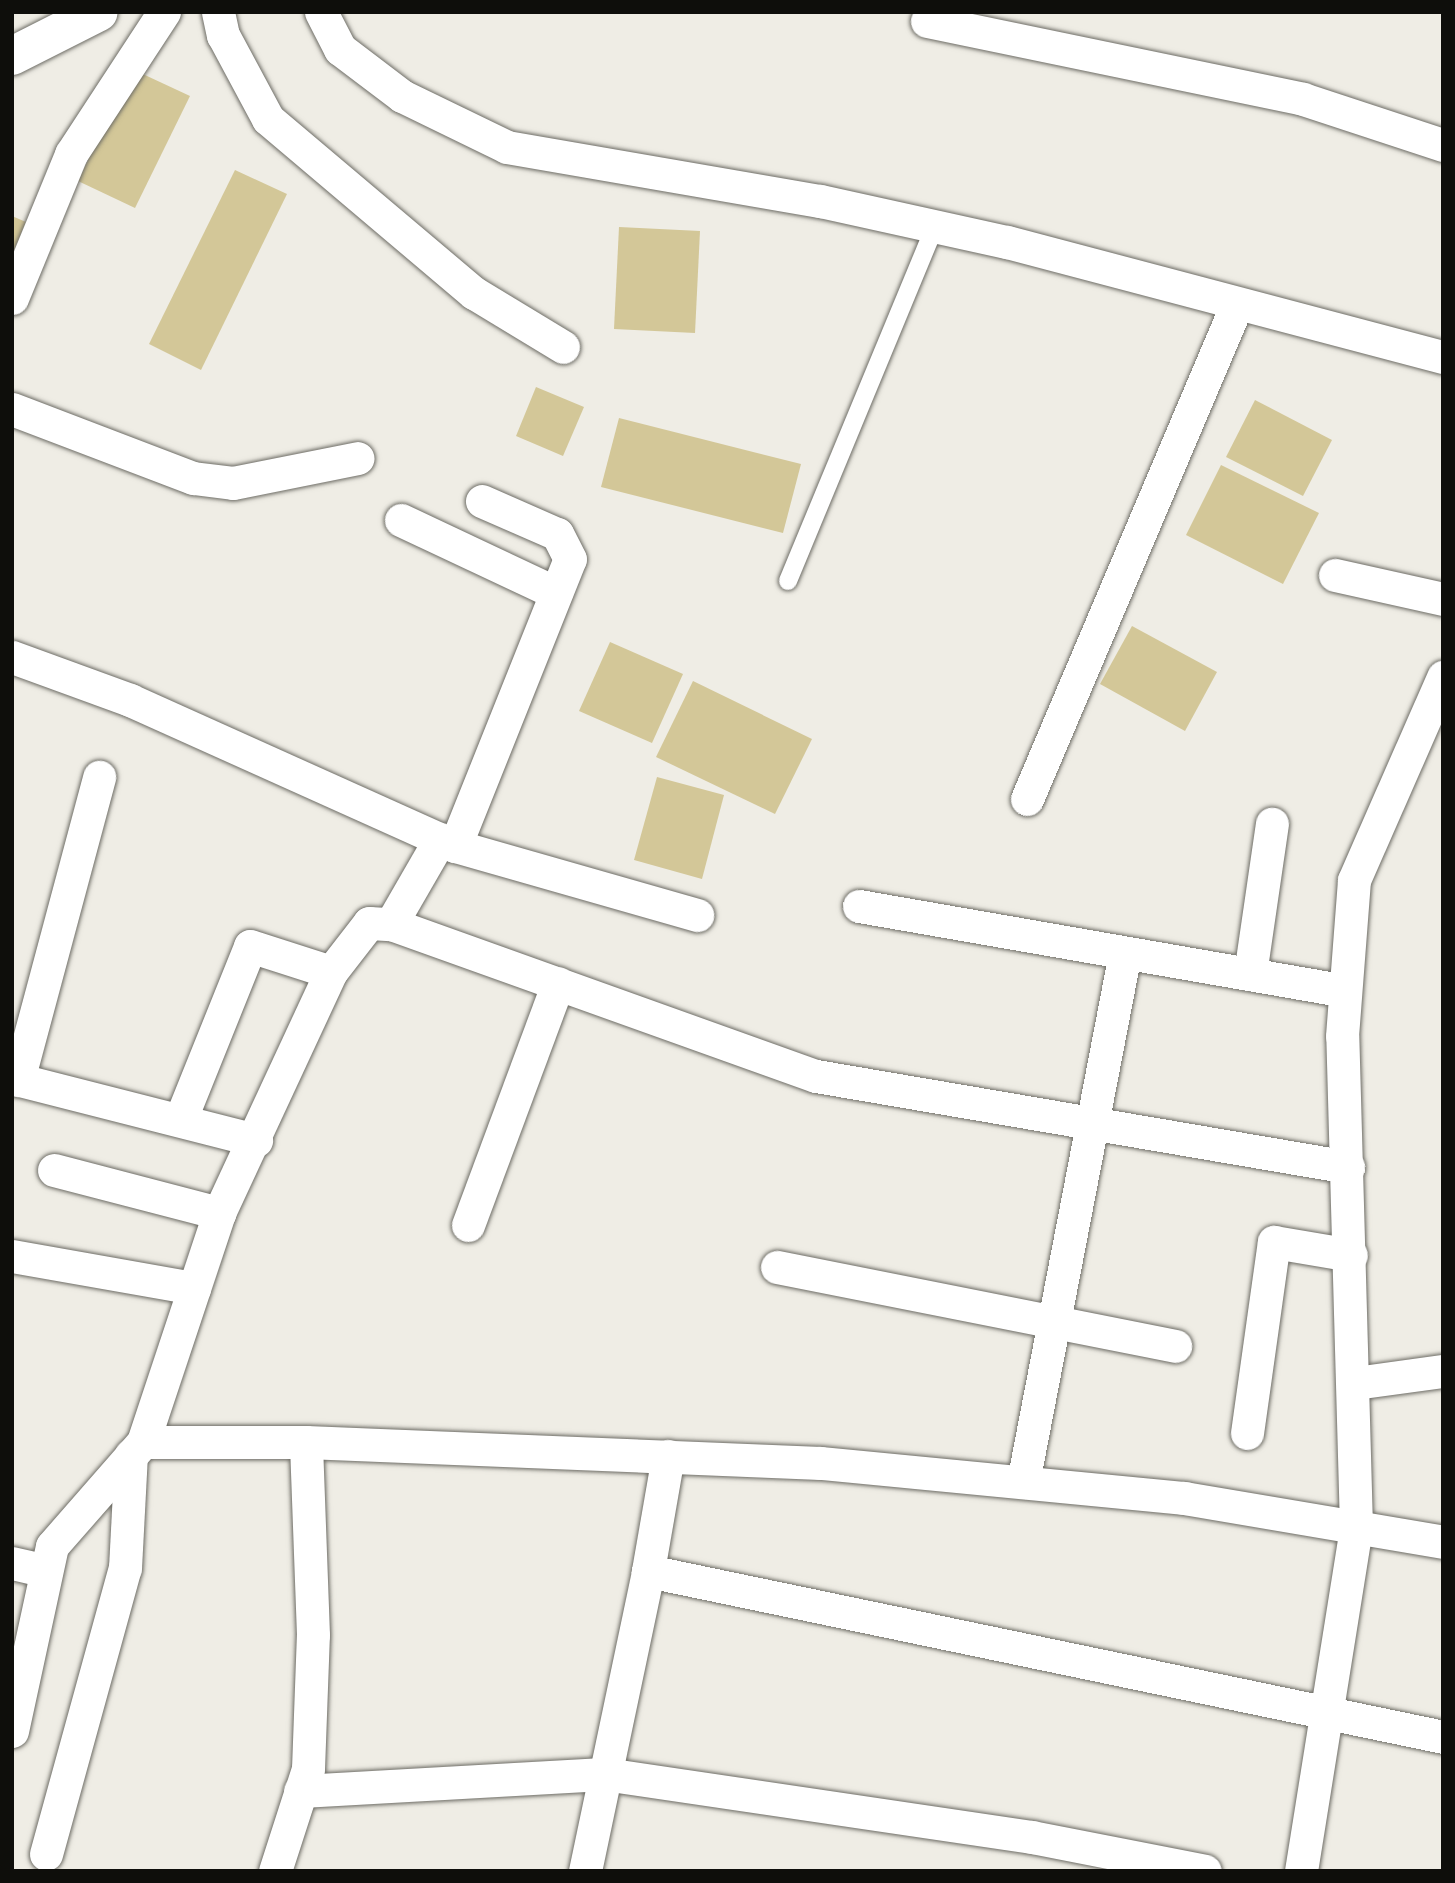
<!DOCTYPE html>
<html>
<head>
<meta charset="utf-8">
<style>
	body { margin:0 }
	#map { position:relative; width:1455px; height:1883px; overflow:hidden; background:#efede5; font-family:Mulish,sans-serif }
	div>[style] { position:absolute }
	.building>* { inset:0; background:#d3c798 }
	.roads { filter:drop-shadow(0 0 2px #6d6c65) drop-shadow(0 0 2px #6d6c65) }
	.service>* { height:18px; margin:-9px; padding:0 9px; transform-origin:9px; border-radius:9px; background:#fff }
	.minor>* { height:33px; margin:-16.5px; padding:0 16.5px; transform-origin:16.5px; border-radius:16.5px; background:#fff }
	.tertiary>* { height:38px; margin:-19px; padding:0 19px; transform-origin:19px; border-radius:19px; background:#fff }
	span { translate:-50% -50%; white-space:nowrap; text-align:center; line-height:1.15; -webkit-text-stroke:5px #fdfbf3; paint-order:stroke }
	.frame { position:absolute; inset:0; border:14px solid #0e0e0b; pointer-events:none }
</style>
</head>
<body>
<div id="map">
	<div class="building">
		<i style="clip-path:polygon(132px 69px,190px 96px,135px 208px,78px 181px)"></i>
		<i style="clip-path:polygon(235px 170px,287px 194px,201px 370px,149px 344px)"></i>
		<i style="clip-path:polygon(12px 216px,26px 222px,12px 254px)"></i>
		<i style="clip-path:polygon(619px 227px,700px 231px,695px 333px,614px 329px)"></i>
		<i style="clip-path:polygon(536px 387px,584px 407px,563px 456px,516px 436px)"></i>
		<i style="clip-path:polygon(1255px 400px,1332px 440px,1303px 496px,1226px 457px)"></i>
		<i style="clip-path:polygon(619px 418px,801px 464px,783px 533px,601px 487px)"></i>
		<i style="clip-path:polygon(1221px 465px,1319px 513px,1283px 584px,1186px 535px)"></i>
		<i style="clip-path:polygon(1132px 626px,1217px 672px,1185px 731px,1100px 684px)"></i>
		<i style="clip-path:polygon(610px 642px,683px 674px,652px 743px,579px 711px)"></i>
		<i style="clip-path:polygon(693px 681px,812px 739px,775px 814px,656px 757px)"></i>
		<i style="clip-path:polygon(657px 777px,724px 795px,702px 879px,634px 860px)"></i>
	</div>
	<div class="roads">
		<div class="service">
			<i style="left:788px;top:581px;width:384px;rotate:-67.5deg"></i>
		</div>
		<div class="minor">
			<i style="left:218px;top:12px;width:24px;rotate:78deg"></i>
			<i style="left:223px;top:35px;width:95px;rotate:61.8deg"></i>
			<i style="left:268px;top:119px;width:270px;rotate:40.2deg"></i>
			<i style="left:474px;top:293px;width:104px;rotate:31.2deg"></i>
			<i style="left:321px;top:12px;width:42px;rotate:62.8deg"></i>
			<i style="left:340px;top:49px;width:78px;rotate:37.2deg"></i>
			<i style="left:402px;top:96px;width:117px;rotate:25.9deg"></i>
			<i style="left:507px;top:147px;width:318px;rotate:9.8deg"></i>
			<i style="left:820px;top:201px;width:191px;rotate:12.4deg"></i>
			<i style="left:1007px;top:242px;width:451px;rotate:14.8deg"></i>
			<i style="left:927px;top:21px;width:384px;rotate:11.7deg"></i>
			<i style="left:1303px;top:99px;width:147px;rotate:18.2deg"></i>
			<i style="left:12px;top:298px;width:156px;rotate:-67.7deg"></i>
			<i style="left:71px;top:154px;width:170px;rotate:-56.8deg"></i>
			<i style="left:12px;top:409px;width:194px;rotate:20.9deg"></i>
			<i style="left:193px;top:478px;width:40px;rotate:7.1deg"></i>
			<i style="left:233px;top:483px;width:127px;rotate:-11.3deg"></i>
			<i style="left:401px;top:520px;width:171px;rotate:25.2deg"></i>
			<i style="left:1335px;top:575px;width:111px;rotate:12.5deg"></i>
			<i style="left:12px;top:657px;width:126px;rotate:20deg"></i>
			<i style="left:130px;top:700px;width:356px;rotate:24.2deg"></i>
			<i style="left:455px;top:846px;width:252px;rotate:15.9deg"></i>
			<i style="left:1027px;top:799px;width:538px;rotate:-67.01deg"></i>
			<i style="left:455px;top:846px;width:309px;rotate:-68.2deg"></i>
			<i style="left:570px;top:559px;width:28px;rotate:-117deg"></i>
			<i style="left:557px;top:534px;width:82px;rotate:-156.3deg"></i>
			<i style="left:859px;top:906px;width:493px;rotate:9.9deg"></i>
			<i style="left:391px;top:924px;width:98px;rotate:-60deg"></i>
			<i style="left:1250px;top:974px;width:152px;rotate:-81.7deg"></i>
			<i style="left:12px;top:1078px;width:252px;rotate:14.3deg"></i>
			<i style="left:18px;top:1080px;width:314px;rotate:-75deg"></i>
			<i style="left:181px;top:1118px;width:185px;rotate:-68.1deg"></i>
			<i style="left:250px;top:946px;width:85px;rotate:17.8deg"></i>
			<i style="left:54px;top:1170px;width:171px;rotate:14.6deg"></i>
			<i style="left:468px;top:1225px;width:258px;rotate:-69.6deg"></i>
			<i style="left:12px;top:1256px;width:185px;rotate:10deg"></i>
			<i style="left:777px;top:1267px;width:406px;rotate:11.2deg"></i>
			<i style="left:1355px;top:1383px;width:89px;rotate:-7.8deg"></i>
			<i style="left:1247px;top:1433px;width:193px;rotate:-82deg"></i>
			<i style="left:1274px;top:1242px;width:78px;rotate:9.6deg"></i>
			<i style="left:143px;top:1442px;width:163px"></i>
			<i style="left:306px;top:1442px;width:515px;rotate:2.34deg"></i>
			<i style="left:821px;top:1463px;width:365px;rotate:5.5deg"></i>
			<i style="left:1184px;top:1498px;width:263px;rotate:9.6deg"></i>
			<i style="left:668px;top:1456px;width:117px;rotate:99.9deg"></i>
			<i style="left:648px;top:1571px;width:812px;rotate:11.79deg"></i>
			<i style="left:1023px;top:1482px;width:539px;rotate:-79.09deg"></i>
			<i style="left:12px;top:1563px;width:35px;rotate:13deg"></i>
			<i style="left:12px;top:1731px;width:189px;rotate:-77.8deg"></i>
			<i style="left:52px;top:1546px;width:138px;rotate:-48.8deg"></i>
			<i style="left:143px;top:1442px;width:241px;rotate:-71.6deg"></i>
			<i style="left:219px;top:1213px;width:266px;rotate:-65.1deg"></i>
			<i style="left:331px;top:972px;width:62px;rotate:-52.2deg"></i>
			<i style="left:369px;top:923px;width:22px;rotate:3deg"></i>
			<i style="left:391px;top:924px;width:451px;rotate:19.7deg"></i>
			<i style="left:816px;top:1076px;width:540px;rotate:9.71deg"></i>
			<i style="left:300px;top:1791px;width:305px;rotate:-3.2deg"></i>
			<i style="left:605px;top:1774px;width:432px;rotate:8.4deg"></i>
			<i style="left:1032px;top:1837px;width:176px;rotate:11.1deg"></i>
			<i style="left:46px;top:1854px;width:297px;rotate:-74.6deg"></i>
			<i style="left:125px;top:1568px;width:113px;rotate:-87deg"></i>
			<i style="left:275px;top:1871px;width:107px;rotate:-72.1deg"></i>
			<i style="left:308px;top:1769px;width:134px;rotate:-87.9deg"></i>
			<i style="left:313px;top:1635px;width:193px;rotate:-92.1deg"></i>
			<i style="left:585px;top:1871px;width:307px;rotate:-78.1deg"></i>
			<i style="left:1301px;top:1871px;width:348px;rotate:-80.9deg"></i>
			<i style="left:1356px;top:1527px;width:491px;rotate:-91.6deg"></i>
			<i style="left:1342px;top:1036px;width:156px;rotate:-85.6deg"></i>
			<i style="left:1354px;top:880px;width:222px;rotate:-66.3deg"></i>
		</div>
		<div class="tertiary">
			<i style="left:12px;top:56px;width:97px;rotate:-26.8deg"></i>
		</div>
	</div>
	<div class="frame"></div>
</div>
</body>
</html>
